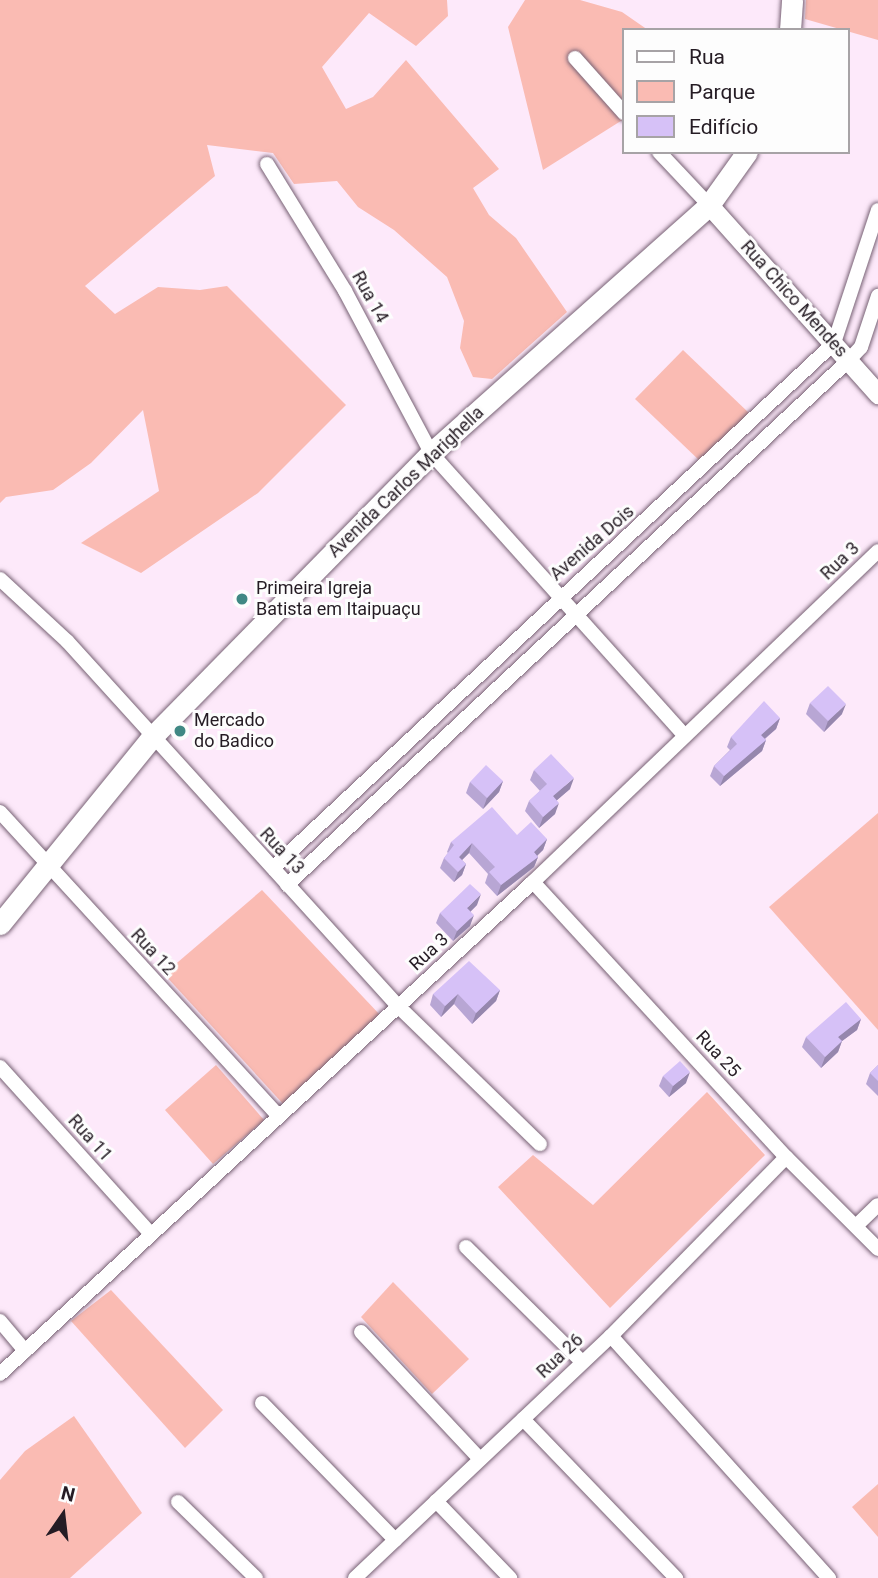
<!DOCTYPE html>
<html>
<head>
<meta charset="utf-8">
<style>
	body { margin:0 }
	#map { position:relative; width:878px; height:1578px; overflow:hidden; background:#fde9fa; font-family:Roboto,sans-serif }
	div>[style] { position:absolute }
	.green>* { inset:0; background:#fabbb3 }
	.roads { filter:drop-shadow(0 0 2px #776174) drop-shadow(0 0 2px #776174) }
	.street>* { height:14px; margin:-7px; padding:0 7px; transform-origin:7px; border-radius:7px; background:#fff }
	.secondary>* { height:19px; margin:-9.5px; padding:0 9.5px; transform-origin:9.5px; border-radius:9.5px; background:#fff }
	.primary>* { height:21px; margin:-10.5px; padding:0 10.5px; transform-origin:10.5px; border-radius:10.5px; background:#fff }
	.wall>* { inset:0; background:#b8a6d4 }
	.shaded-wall>* { inset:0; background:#9687ad }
	.building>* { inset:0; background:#d6c1f7 }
	.dots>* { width:19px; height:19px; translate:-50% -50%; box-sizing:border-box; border:4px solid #fdfdfd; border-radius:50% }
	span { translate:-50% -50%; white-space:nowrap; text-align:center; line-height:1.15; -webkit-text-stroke:6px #fdfdfd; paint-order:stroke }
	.street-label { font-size:18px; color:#251c24 }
	.poi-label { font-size:18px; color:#251c24 }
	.left { translate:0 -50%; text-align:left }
	.legend { position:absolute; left:622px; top:28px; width:228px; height:126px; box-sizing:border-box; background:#fdfdfd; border:2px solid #a7a3a6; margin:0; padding:9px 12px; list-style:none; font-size:21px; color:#251c24 }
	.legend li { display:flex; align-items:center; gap:14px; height:35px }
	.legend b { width:35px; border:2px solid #a7a3a6 }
	.north { position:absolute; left:28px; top:1480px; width:70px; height:70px; -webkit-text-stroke:5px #fdfdfd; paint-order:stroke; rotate:14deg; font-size:19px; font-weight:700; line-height:28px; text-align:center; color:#251c24 }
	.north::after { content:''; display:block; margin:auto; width:24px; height:32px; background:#251c24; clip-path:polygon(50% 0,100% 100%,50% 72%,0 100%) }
</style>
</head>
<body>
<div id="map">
	<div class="green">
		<i style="clip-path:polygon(0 0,447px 0,448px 16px,416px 46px,369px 13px,322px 67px,346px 109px,373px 97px,406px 60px,499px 169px,473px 188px,489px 215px,516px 238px,567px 312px,492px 379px,473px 377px,460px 348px,464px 321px,447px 277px,394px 230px,358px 207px,337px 181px,294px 184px,273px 153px,207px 145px,215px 176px,85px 286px,115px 314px,158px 287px,200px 290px,227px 286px,346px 405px,258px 493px,141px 573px,81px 543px,159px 491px,143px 410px,91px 463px,53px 490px,6px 497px,0 503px)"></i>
		<i style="clip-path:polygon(525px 0,580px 0,622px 12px,648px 30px,624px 30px,624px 119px,543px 170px,508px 27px)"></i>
		<i style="clip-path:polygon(806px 0,878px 0,878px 40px,805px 19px)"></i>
		<i style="clip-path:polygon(683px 350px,749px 413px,701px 462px,635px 399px)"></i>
		<i style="clip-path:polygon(878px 813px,878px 1030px,769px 907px)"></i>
		<i style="clip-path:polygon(262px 890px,381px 1016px,285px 1106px,164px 974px)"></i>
		<i style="clip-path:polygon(216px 1065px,264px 1120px,213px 1164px,165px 1110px)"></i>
		<i style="clip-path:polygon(707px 1092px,765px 1155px,610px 1308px,498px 1187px,533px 1155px,593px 1205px)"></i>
		<i style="clip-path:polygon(393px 1282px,469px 1359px,432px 1394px,361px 1317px)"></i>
		<i style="clip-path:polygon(111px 1290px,223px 1410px,185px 1448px,71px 1321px)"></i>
		<i style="clip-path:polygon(74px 1416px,142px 1513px,70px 1578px,0 1578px,0 1480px,25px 1451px)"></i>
		<i style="clip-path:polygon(878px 1484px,878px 1537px,852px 1507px)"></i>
	</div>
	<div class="roads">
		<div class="street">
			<i style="left:575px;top:58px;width:74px;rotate:48.3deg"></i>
			<i style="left:659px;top:152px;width:73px;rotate:46.7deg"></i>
			<i style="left:267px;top:164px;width:149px;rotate:58.4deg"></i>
			<i style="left:345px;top:291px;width:183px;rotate:62deg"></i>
			<i style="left:431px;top:453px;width:380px;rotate:48.1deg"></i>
			<i style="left:0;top:579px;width:91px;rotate:42.8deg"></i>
			<i style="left:67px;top:641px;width:493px;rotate:47.8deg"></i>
			<i style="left:398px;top:1006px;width:198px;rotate:44.2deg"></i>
			<i style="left:0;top:812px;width:413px;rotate:47.5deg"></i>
			<i style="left:273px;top:868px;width:768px;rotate:-43.1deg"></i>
			<i style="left:834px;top:343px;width:140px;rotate:-71.7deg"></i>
			<i style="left:533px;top:882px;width:374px;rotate:47.4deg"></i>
			<i style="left:786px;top:1157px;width:130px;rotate:45deg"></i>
			<i style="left:287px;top:885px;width:768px;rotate:-43.05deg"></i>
			<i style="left:848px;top:361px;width:19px;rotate:-47deg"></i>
			<i style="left:861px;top:347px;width:54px;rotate:-71.6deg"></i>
			<i style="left:0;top:1067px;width:225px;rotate:47.9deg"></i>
			<i style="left:856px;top:1226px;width:30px;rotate:-44deg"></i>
			<i style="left:466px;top:1247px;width:162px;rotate:44.7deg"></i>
			<i style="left:0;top:1321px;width:39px;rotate:50deg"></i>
			<i style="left:361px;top:1332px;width:174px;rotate:46.9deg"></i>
			<i style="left:611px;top:1336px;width:326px;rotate:48deg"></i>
			<i style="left:0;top:1374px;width:725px;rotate:-42.71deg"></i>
			<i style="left:533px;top:882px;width:478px;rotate:-43.8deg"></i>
			<i style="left:262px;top:1403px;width:191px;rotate:45.8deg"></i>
			<i style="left:523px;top:1419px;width:221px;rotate:46.1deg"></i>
			<i style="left:436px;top:1501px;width:107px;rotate:46.1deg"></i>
			<i style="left:178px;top:1502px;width:109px;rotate:44.3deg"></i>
			<i style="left:355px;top:1578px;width:352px;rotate:-43.4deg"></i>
			<i style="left:611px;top:1336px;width:250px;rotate:-45.6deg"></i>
		</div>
		<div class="secondary">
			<i style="left:709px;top:205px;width:254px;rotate:48.2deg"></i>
		</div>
		<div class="primary">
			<i style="left:790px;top:30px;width:30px;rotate:-86deg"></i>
			<i style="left:0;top:924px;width:240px;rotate:-50.9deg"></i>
			<i style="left:151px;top:738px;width:400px;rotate:-45.5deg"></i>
			<i style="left:431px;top:453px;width:373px;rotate:-41.7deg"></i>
			<i style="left:709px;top:205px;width:65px;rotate:-54.4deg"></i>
		</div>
	</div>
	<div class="wall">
		<i style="clip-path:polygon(810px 703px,842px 714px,824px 732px,806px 714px)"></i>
		<i style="clip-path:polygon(780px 718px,776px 729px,765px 739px,766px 740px,762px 751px,720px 786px,710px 776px,714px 766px,730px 750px,727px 747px,731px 737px)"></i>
		<i style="clip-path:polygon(534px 770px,570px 789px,557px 800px,555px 814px,539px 828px,525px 811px,529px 801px,540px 791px,530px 780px)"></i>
		<i style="clip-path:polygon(503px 781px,499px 792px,483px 809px,466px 793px,470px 782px)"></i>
		<i style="clip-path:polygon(517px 835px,547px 839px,543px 850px,537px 855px,538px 857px,534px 867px,497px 896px,485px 883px,488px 874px,469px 853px,462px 860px,466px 864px,462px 875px,454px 882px,440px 868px,444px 858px,448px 853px,447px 852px,451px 842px)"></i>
		<i style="clip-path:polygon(477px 905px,471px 911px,470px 926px,453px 941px,436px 923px,440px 913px)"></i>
		<i style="clip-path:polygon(500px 990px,496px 1001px,472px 1024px,454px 1004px,441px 1017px,430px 1005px,433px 994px)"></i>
		<i style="clip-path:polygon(861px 1019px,857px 1030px,842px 1041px,838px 1052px,821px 1068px,802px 1047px,806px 1037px)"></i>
		<i style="clip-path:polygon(878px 1065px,878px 1096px,866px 1084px,870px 1073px)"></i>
		<i style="clip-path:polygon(663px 1076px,686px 1083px,669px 1097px,659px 1086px)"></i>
	</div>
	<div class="shaded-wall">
		<i style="clip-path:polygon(846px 704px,842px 714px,824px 732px,828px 721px)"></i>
		<i style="clip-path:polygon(780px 718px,776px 729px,757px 745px,761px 735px)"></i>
		<i style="clip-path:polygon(766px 740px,762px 751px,720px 786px,724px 776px)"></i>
		<i style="clip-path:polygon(574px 778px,570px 789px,549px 807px,553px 796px)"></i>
		<i style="clip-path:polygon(503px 781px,499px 792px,483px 809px,487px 798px)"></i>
		<i style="clip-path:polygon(559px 803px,555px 814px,539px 828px,543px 817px)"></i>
		<i style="clip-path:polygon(547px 839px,543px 850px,530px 863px,534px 852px)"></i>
		<i style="clip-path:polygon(472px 843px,469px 853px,455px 867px,459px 857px)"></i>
		<i style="clip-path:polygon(538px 857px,534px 867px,497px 896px,501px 885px)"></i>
		<i style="clip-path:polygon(466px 864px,462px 875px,454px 882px,458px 872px)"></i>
		<i style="clip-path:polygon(481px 894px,477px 905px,463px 919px,467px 908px)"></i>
		<i style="clip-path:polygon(474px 915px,470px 926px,453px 941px,457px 931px)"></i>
		<i style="clip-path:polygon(500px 990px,496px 1001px,472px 1024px,476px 1013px)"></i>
		<i style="clip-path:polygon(458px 994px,454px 1004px,441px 1017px,445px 1006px)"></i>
		<i style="clip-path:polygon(861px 1019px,857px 1030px,834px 1047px,838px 1037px)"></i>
		<i style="clip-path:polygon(842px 1041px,838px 1052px,821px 1068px,825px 1057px)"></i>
		<i style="clip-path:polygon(690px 1072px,686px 1083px,669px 1097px,673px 1086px)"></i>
	</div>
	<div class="building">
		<i style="clip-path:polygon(828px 686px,846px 704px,828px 721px,810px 703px)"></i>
		<i style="clip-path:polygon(764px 701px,780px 718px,761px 735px,766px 740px,724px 776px,714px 766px,737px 744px,731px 737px)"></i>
		<i style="clip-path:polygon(551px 754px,574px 778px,553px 796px,559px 803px,543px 817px,529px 801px,547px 784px,534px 770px)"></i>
		<i style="clip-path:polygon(486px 765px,503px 781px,487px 798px,470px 782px)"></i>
		<i style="clip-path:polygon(492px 807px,517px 835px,531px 822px,547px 839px,534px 852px,538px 857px,501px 885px,489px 872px,495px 867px,472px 843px,459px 857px,466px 864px,458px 872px,444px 858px,454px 845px,451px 842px)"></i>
		<i style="clip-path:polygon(470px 884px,481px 894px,467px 908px,474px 915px,457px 931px,440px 913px)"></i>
		<i style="clip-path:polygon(469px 961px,500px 990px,476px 1013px,458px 994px,445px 1006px,433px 994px)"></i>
		<i style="clip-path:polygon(846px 1002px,861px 1019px,838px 1037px,842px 1041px,825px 1057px,806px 1037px)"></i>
		<i style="clip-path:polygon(680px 1061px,690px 1072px,673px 1086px,663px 1076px)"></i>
		<i style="clip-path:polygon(878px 1065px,878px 1081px,870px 1073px)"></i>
	</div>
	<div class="dots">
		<i style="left:242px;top:599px;background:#408884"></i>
		<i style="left:180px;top:731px;background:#408884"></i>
	</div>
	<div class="street-label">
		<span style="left:370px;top:297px;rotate:61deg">Rua 14</span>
		<span style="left:794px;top:299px;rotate:48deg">Rua Chico Mendes</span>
		<span style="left:406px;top:482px;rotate:-44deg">Avenida Carlos Marighella</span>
		<span style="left:592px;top:543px;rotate:-41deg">Avenida Dois</span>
		<span style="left:840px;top:561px;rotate:-44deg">Rua 3</span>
		<span style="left:282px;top:851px;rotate:47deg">Rua 13</span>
		<span style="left:153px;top:952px;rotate:47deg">Rua 12</span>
		<span style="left:429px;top:952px;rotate:-43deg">Rua 3</span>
		<span style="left:718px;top:1054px;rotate:47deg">Rua 25</span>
		<span style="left:90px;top:1138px;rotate:48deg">Rua 11</span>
		<span style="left:560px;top:1356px;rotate:-43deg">Rua 26</span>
	</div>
	<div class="poi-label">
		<span class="left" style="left:256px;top:599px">Primeira Igreja<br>Batista em Itaipuaçu</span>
		<span class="left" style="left:194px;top:731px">Mercado<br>do Badico</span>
	</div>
	<ul class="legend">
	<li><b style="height:9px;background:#fff"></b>Rua</li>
	<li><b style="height:19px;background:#fabbb3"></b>Parque</li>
	<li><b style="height:19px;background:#d6c1f7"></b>Edifício</li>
	</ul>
	<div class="north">N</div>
</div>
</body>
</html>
